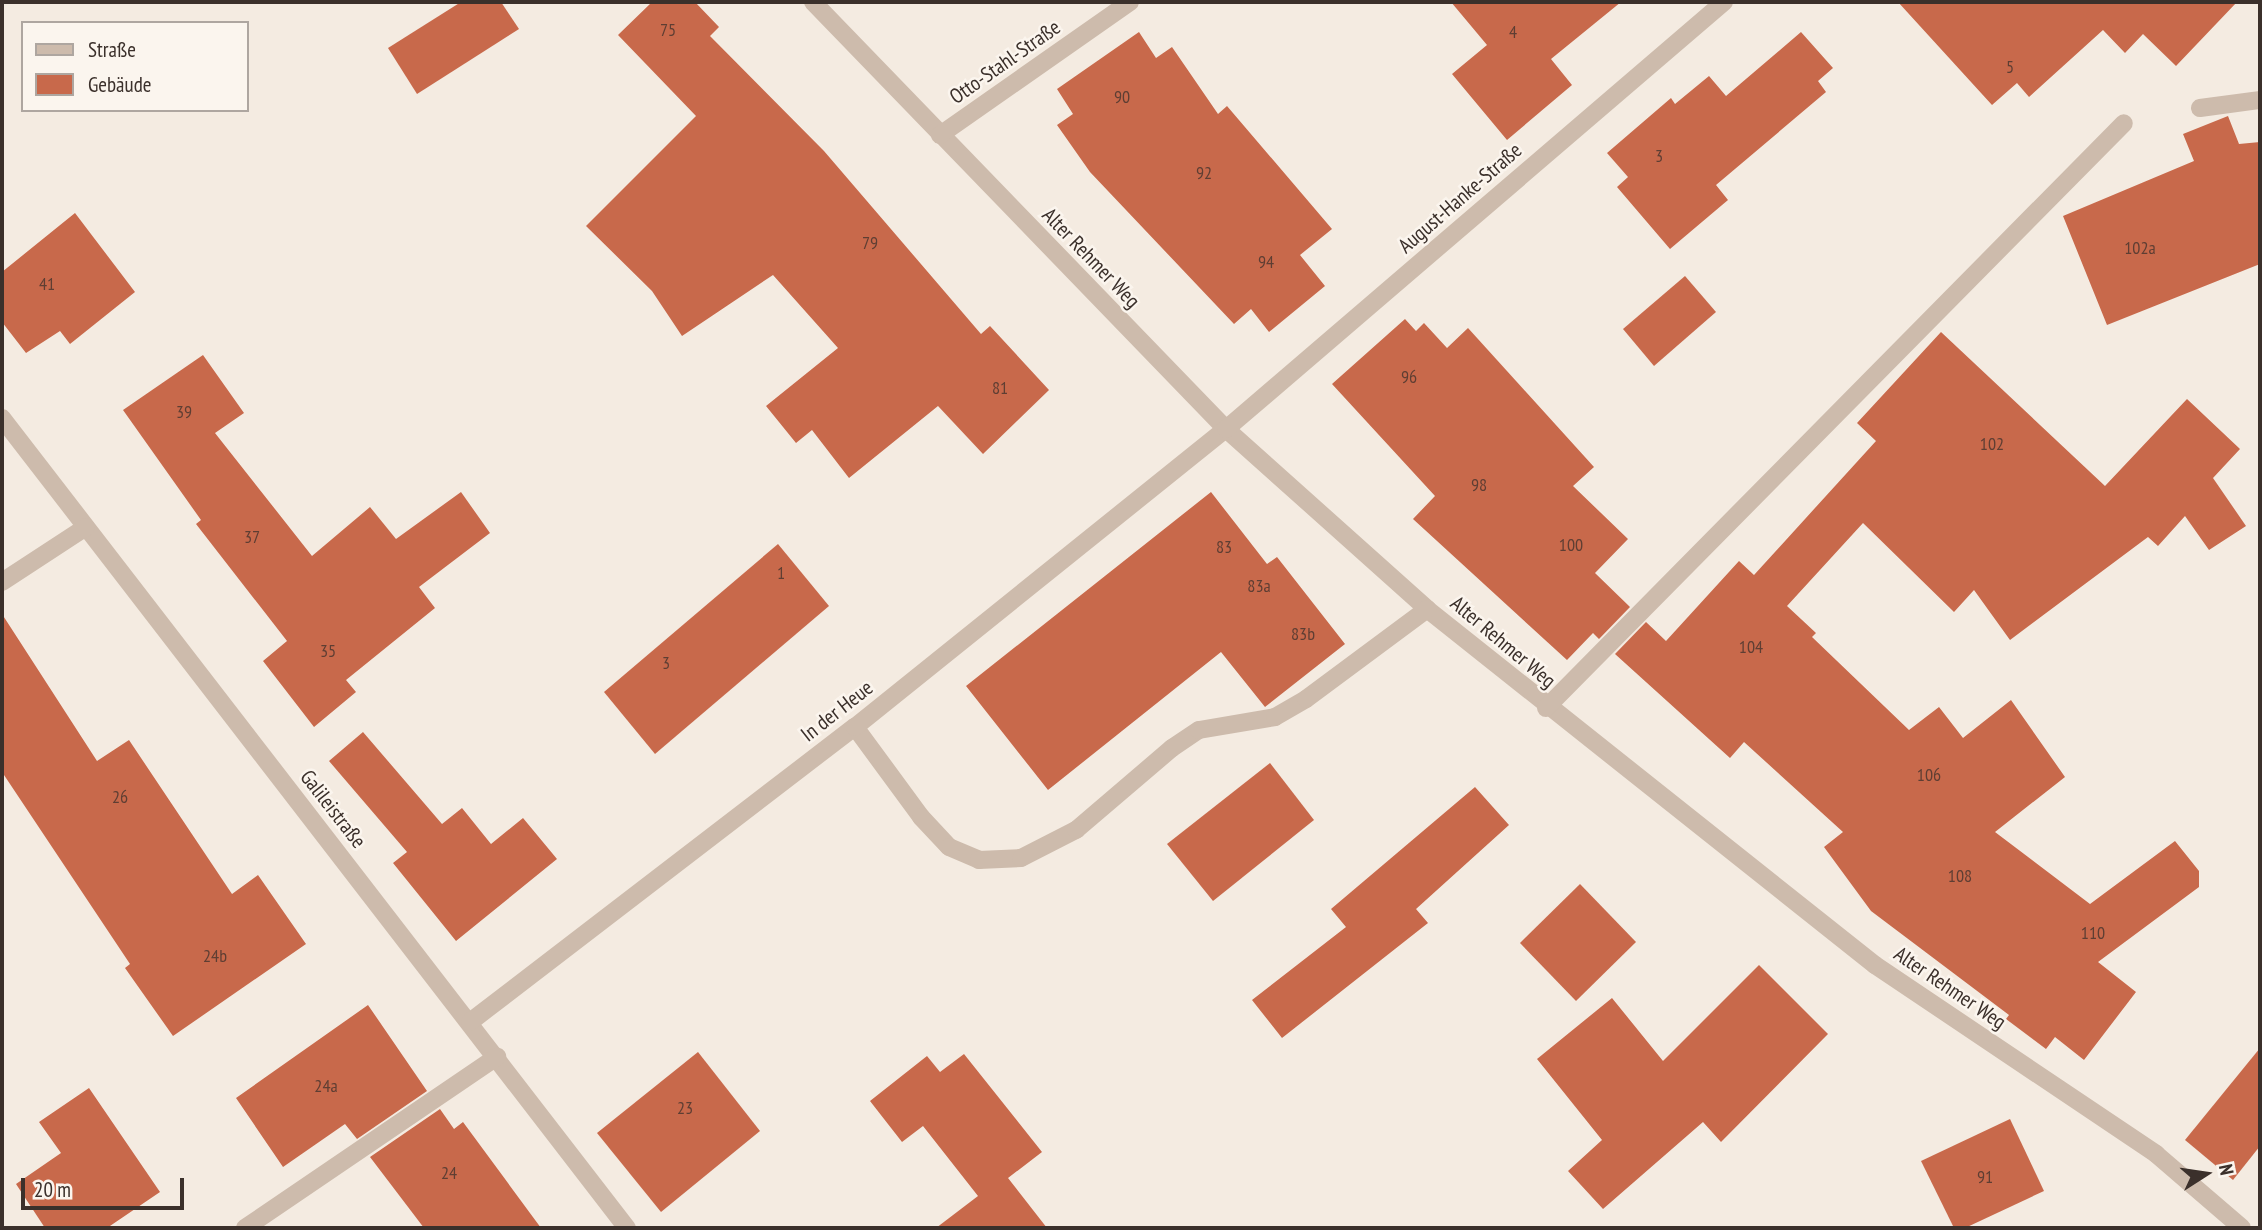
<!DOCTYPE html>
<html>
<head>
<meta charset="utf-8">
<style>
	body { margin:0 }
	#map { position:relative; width:2262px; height:1230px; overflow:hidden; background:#f4ebe1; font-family:"PT Sans Narrow",sans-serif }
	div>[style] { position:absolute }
	.building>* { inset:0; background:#c8694b }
	.minor>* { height:18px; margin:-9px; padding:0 9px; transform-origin:9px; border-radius:9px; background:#cdbbac }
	span { translate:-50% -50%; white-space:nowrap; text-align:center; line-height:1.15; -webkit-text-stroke:5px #fbf5ee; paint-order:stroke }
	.number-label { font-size:18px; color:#5e3e33 }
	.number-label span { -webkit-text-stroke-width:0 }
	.street-label { font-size:21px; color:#3b302b }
	.frame { position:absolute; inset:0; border:4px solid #3b302b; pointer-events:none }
	.legend { position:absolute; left:21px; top:21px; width:228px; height:91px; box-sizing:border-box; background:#fbf5ee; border:2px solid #aea6a0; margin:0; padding:9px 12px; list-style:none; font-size:21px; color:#3b302b }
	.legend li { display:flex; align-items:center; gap:14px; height:35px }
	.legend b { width:35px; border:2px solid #aea6a0 }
	.north { position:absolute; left:2171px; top:1139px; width:70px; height:70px; -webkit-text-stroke:5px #fbf5ee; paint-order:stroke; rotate:78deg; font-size:19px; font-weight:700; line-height:28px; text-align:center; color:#3b302b }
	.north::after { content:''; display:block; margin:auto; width:24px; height:32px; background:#3b302b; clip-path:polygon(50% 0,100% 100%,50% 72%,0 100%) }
	.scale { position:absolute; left:21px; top:1178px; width:163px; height:32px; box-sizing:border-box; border:4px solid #3b302b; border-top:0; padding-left:9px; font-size:21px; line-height:24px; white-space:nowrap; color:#3b302b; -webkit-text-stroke:5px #fbf5ee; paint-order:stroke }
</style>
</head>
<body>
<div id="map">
	<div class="building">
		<i style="clip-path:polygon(461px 2px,501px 2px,519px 29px,417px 94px,388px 48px)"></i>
		<i style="clip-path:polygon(652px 2px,695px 2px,719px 27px,710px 36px,824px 151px,981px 334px,990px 326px,1049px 390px,983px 454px,938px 406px,849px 478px,812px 430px,796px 443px,766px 406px,838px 348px,773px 275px,682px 336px,652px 291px,586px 226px,696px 116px,618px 35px)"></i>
		<i style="clip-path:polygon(1451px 2px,1621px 2px,1551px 59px,1572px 85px,1507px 140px,1452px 74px,1487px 45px)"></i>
		<i style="clip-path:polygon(1898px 2px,2237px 2px,2176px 66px,2143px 34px,2125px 53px,2103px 30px,2029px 97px,2017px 83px,1992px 105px)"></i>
		<i style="clip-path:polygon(1139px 32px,1156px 58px,1172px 47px,1218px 114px,1227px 106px,1332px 229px,1300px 255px,1325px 286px,1269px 332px,1251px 309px,1234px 324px,1090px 172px,1057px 125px,1073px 114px,1057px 89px)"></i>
		<i style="clip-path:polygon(1801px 32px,1833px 68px,1818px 81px,1826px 92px,1716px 185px,1728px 200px,1670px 249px,1617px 187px,1628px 177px,1607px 153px,1671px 98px,1675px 104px,1709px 76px,1726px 96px)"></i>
		<i style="clip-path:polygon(2228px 116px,2239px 144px,2260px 142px,2260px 264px,2107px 325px,2063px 216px,2194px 161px,2183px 134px)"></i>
		<i style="clip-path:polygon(75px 213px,135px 292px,70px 344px,60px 331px,26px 353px,2px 322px,2px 272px)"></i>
		<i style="clip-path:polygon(1685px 276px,1716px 312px,1654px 366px,1623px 329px)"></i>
		<i style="clip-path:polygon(1405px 319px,1416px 331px,1424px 323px,1447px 348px,1468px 328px,1594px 467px,1573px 486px,1628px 539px,1595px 573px,1630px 607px,1599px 639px,1593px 633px,1567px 660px,1413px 519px,1435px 496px,1332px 384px)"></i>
		<i style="clip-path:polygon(1941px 332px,2105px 486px,2187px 399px,2240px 449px,2213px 478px,2246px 526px,2209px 550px,2185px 516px,2158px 546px,2148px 537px,2010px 640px,1974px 590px,1954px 612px,1863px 523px,1787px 606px,1816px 633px,1812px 637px,1909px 730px,1939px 707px,1963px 738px,2011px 700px,2065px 777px,1995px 832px,2090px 904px,2175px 841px,2199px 871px,2199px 887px,2098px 962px,2136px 992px,2084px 1060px,2055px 1037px,2046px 1049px,2006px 1019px,2009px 1015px,1871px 911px,1824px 847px,1843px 832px,1744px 742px,1730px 758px,1615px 654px,1646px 622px,1666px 641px,1739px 561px,1754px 575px,1876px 441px,1857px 423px)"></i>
		<i style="clip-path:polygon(203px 355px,244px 413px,215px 433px,312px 556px,370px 507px,396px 539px,461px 492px,490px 533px,419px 587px,435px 608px,346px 680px,356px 692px,314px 727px,263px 661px,287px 641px,196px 524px,201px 520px,123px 410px)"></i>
		<i style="clip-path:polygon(1211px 492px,1267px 564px,1277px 557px,1345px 644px,1265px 707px,1221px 652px,1048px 790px,966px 686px)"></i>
		<i style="clip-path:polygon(778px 544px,829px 606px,655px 754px,604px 692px)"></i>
		<i style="clip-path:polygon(2px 614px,97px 761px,129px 740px,232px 894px,258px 875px,306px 944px,173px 1036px,125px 968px,130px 964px,2px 772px)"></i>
		<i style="clip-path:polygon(363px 732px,442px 824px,462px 808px,491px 844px,523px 818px,557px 859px,456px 941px,393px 863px,407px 852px,329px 761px)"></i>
		<i style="clip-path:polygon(1270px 763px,1314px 820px,1213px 901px,1167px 844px)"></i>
		<i style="clip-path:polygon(1475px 787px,1509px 825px,1416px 909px,1428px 923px,1282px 1038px,1252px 1000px,1346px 927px,1331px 909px)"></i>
		<i style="clip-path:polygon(1580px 884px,1636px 942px,1576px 1001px,1520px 943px)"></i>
		<i style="clip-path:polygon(1759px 965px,1828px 1034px,1721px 1142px,1703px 1122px,1603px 1209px,1568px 1171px,1602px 1140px,1537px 1059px,1612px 998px,1663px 1061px)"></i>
		<i style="clip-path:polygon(368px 1005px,427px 1091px,357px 1139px,345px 1124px,283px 1167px,236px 1098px)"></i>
		<i style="clip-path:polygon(2260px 1048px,2260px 1146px,2233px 1180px,2185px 1140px)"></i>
		<i style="clip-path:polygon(698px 1052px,760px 1131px,661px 1212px,597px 1133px)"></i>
		<i style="clip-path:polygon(964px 1054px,1042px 1152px,1008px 1178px,1047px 1228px,936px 1228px,978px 1196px,923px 1126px,902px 1142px,870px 1101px,927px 1056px,940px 1072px)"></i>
		<i style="clip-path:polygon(89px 1088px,160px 1192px,107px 1228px,45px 1228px,16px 1184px,61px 1153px,39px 1122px)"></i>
		<i style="clip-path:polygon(440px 1109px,454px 1129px,463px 1122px,541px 1228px,424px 1228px,370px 1157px)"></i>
		<i style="clip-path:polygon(2010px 1119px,2044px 1191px,1965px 1228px,1954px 1228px,1921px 1161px)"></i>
	</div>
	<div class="minor">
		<i style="left:813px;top:2px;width:594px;rotate:45.95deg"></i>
		<i style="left:1226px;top:429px;width:270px;rotate:41.8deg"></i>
		<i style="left:1427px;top:609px;width:572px;rotate:38.47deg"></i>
		<i style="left:1875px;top:965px;width:339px;rotate:33.9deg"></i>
		<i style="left:2156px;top:1154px;width:113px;rotate:40.7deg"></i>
		<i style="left:2200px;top:108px;width:61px;rotate:-7.6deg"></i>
		<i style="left:940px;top:135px;width:232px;rotate:-35deg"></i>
		<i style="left:2px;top:418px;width:1023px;rotate:52.35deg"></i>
		<i style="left:2px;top:582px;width:100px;rotate:-33.2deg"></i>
		<i style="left:1546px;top:708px;width:822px;rotate:-45.34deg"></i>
		<i style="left:855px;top:727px;width:112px;rotate:53.7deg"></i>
		<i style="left:921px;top:817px;width:41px;rotate:47deg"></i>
		<i style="left:949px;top:847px;width:33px;rotate:23deg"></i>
		<i style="left:979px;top:860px;width:42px;rotate:-2.7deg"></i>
		<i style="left:1021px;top:858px;width:62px;rotate:-27deg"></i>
		<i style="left:1076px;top:830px;width:126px;rotate:-40.5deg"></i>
		<i style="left:1172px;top:748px;width:32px;rotate:-34deg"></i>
		<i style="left:1199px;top:730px;width:77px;rotate:-9.7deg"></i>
		<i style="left:1275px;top:717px;width:36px;rotate:-30deg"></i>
		<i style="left:1306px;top:699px;width:151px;rotate:-36.6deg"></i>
		<i style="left:470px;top:1022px;width:485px;rotate:-37.5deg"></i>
		<i style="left:855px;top:727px;width:476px;rotate:-38.8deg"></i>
		<i style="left:1226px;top:429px;width:656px;rotate:-40.61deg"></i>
		<i style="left:245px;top:1228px;width:305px;rotate:-34.2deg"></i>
	</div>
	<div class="number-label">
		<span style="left:668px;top:30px">75</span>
		<span style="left:1513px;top:32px">4</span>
		<span style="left:2010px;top:67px">5</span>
		<span style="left:1122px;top:97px">90</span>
		<span style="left:1659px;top:156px">3</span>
		<span style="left:1204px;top:173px">92</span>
		<span style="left:870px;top:243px">79</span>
		<span style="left:2140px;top:248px">102a</span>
		<span style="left:1266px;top:262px">94</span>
		<span style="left:47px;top:284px">41</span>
		<span style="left:1409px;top:377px">96</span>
		<span style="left:1000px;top:388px">81</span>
		<span style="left:184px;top:412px">39</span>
		<span style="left:1992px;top:444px">102</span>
		<span style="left:1479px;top:485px">98</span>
		<span style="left:252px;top:537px">37</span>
		<span style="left:1571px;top:545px">100</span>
		<span style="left:1224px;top:547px">83</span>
		<span style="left:781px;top:573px">1</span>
		<span style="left:1259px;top:586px">83a</span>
		<span style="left:1303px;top:634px">83b</span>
		<span style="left:1751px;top:647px">104</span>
		<span style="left:328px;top:651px">35</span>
		<span style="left:666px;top:663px">3</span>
		<span style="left:1929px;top:775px">106</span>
		<span style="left:120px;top:797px">26</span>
		<span style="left:1960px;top:876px">108</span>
		<span style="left:2093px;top:933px">110</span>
		<span style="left:215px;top:956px">24b</span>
		<span style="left:326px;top:1086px">24a</span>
		<span style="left:685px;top:1108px">23</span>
		<span style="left:449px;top:1173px">24</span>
		<span style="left:1985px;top:1177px">91</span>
	</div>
	<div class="street-label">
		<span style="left:1005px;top:62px;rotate:-35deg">Otto-Stahl-Straße</span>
		<span style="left:1460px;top:198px;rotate:-41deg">August-Hanke-Straße</span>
		<span style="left:1091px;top:258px;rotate:46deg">Alter Rehmer Weg</span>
		<span style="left:1503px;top:642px;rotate:40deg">Alter Rehmer Weg</span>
		<span style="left:837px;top:711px;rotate:-38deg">In der Heue</span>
		<span style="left:333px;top:809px;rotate:52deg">Galileistraße</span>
		<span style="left:1950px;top:988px;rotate:34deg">Alter Rehmer Weg</span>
	</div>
	<div class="frame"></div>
	<ul class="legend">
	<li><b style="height:9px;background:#cdbbac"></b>Straße</li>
	<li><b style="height:19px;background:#c8694b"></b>Gebäude</li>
	</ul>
	<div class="north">N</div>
	<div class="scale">20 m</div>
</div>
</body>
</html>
